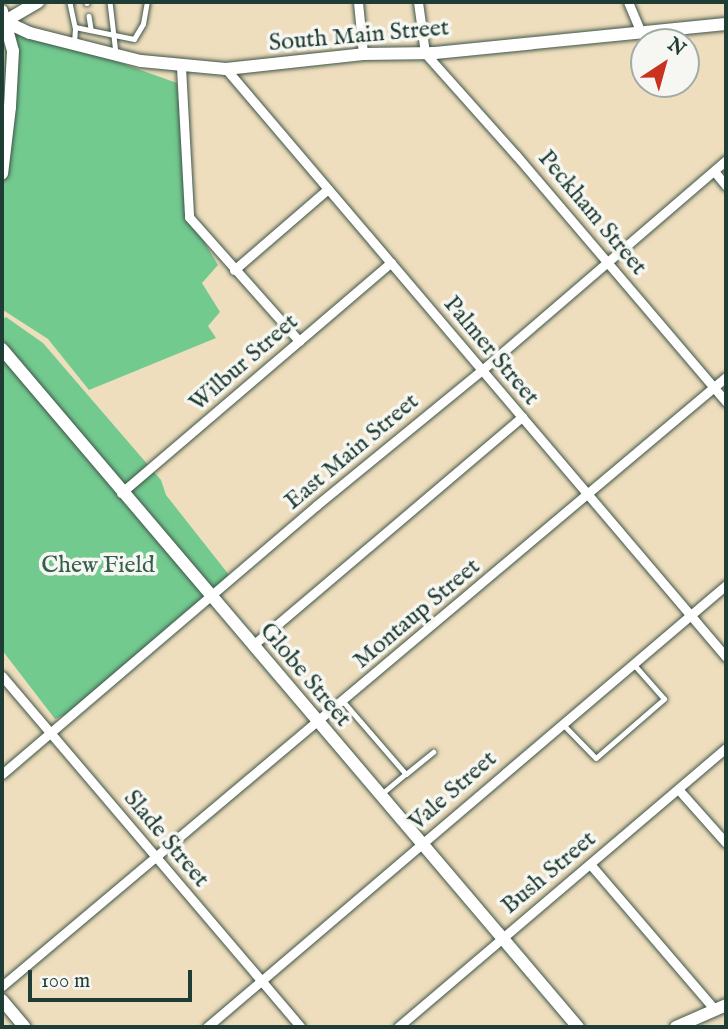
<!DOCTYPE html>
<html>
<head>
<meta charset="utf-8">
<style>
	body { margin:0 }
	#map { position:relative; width:728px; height:1029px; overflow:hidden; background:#efdebd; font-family:"IM FELL English",serif }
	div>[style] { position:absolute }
	.green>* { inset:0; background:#73ca8f }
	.roads { filter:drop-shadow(0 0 2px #3e5549) drop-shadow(0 0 2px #3e5549) }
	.lane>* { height:4.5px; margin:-2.25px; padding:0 2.25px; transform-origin:2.25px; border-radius:2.25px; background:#fff }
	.street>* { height:9px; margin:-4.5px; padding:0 4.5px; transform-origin:4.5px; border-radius:4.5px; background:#fff }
	.secondary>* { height:12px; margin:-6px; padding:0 6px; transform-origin:6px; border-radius:6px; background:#fff }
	span { translate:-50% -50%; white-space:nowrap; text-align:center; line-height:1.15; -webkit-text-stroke:7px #f6f6f2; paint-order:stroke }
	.street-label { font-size:24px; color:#1f3d34 }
	.park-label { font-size:24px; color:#34604b }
	.frame { position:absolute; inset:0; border:4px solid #1f3d34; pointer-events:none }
	.north { position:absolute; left:630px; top:28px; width:70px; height:70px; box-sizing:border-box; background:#f6f6f2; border:2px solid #a0aca6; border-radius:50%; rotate:36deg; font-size:19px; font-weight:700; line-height:28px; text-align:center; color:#1f3d34 }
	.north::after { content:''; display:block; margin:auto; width:24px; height:32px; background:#c8321e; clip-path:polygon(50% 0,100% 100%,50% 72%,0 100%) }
	.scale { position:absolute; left:28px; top:970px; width:164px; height:32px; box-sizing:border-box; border:4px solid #1f3d34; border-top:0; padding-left:9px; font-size:21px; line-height:24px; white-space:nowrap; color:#1f3d34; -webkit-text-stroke:5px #f6f6f2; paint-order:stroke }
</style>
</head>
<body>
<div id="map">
	<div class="green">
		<i style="clip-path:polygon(6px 22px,177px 83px,188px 215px,218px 265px,202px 283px,220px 312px,208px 326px,216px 338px,89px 390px,48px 339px,3px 310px,2px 171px)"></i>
		<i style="clip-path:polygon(6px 317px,43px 343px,161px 480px,166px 495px,233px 580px,77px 710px,55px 719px,2px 650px,2px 320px)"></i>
	</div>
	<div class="roads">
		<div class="lane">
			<i style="left:72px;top:2px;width:2px;rotate:153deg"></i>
			<i style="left:70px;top:3px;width:25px;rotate:78deg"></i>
			<i style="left:75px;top:27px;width:60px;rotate:11.5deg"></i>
			<i style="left:134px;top:39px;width:17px;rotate:-59deg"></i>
			<i style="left:143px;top:24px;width:22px;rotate:-80deg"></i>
			<i style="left:87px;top:2px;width:1px;rotate:90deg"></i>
			<i style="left:110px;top:2px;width:51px;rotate:83.3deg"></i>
			<i style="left:89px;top:16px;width:13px;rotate:81deg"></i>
			<i style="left:74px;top:43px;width:16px;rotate:-86deg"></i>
			<i style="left:343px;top:701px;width:96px;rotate:49.2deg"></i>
			<i style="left:406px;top:774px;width:33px;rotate:140deg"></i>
			<i style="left:563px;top:724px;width:47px;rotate:45.9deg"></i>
			<i style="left:596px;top:758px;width:90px;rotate:-40.9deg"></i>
			<i style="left:664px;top:699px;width:47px;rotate:-131.5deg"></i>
			<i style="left:406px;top:774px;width:35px;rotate:-39deg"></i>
		</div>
		<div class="street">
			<i style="left:358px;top:2px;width:52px;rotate:84.5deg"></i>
			<i style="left:418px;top:2px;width:51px;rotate:82.2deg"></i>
			<i style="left:425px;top:53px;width:137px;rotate:48.3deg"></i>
			<i style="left:516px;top:155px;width:324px;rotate:49.6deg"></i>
			<i style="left:628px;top:2px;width:33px;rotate:67deg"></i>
			<i style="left:181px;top:67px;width:150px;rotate:86.9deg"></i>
			<i style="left:189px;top:217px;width:166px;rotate:48.4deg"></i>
			<i style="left:226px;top:69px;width:772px;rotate:49.62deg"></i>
			<i style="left:714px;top:171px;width:19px;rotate:51deg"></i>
			<i style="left:234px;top:270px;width:124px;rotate:-40.8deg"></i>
			<i style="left:121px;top:493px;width:355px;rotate:-40.5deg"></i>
			<i style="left:253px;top:645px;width:353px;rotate:-40.3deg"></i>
			<i style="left:2px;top:676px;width:461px;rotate:49.6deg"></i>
			<i style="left:2px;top:774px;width:414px;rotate:-40.5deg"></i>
			<i style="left:317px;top:505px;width:213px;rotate:-39.3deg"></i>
			<i style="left:482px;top:370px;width:322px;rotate:-40.7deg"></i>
			<i style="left:678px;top:789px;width:72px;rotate:48.4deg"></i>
			<i style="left:590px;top:864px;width:192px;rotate:49.4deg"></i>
			<i style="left:2px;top:986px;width:946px;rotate:-40.07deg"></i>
			<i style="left:207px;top:1027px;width:682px;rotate:-40.42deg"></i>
			<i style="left:398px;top:1027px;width:431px;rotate:-40.4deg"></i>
		</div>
		<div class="secondary">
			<i style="left:2px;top:11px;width:41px;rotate:74.6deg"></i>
			<i style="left:13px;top:51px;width:56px;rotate:93.1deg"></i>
			<i style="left:10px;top:107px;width:67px;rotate:96.8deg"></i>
			<i style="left:6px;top:22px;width:26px;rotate:25deg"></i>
			<i style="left:30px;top:33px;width:114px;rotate:14.2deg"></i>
			<i style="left:141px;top:61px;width:85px;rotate:5.4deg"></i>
			<i style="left:226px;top:69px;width:138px;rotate:-6.2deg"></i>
			<i style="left:363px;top:54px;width:72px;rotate:-0.8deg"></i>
			<i style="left:435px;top:53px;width:292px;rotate:-5.7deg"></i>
			<i style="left:2px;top:23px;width:42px;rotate:-30.3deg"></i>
			<i style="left:2px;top:349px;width:890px;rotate:49.65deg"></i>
			<i style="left:2px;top:1000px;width:35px;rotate:50deg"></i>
			<i style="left:676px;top:1027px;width:55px;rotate:-23.7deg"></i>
		</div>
	</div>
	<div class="street-label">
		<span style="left:359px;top:36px;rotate:-5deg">South Main Street</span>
		<span style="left:592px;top:213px;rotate:50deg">Peckham Street</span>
		<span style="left:491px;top:351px;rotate:50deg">Palmer Street</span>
		<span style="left:244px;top:363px;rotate:-41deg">Wilbur Street</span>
		<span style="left:352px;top:452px;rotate:-40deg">East Main Street</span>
		<span style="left:417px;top:614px;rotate:-40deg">Montaup Street</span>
		<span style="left:305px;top:675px;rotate:50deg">Globe Street</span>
		<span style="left:453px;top:791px;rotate:-41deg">Vale Street</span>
		<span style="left:166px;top:839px;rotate:50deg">Slade Street</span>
		<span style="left:549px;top:873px;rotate:-40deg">Bush Street</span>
	</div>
	<div class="park-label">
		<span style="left:98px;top:566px">Chew Field</span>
	</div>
	<div class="frame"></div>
	<div class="north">N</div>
	<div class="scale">100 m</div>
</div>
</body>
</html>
